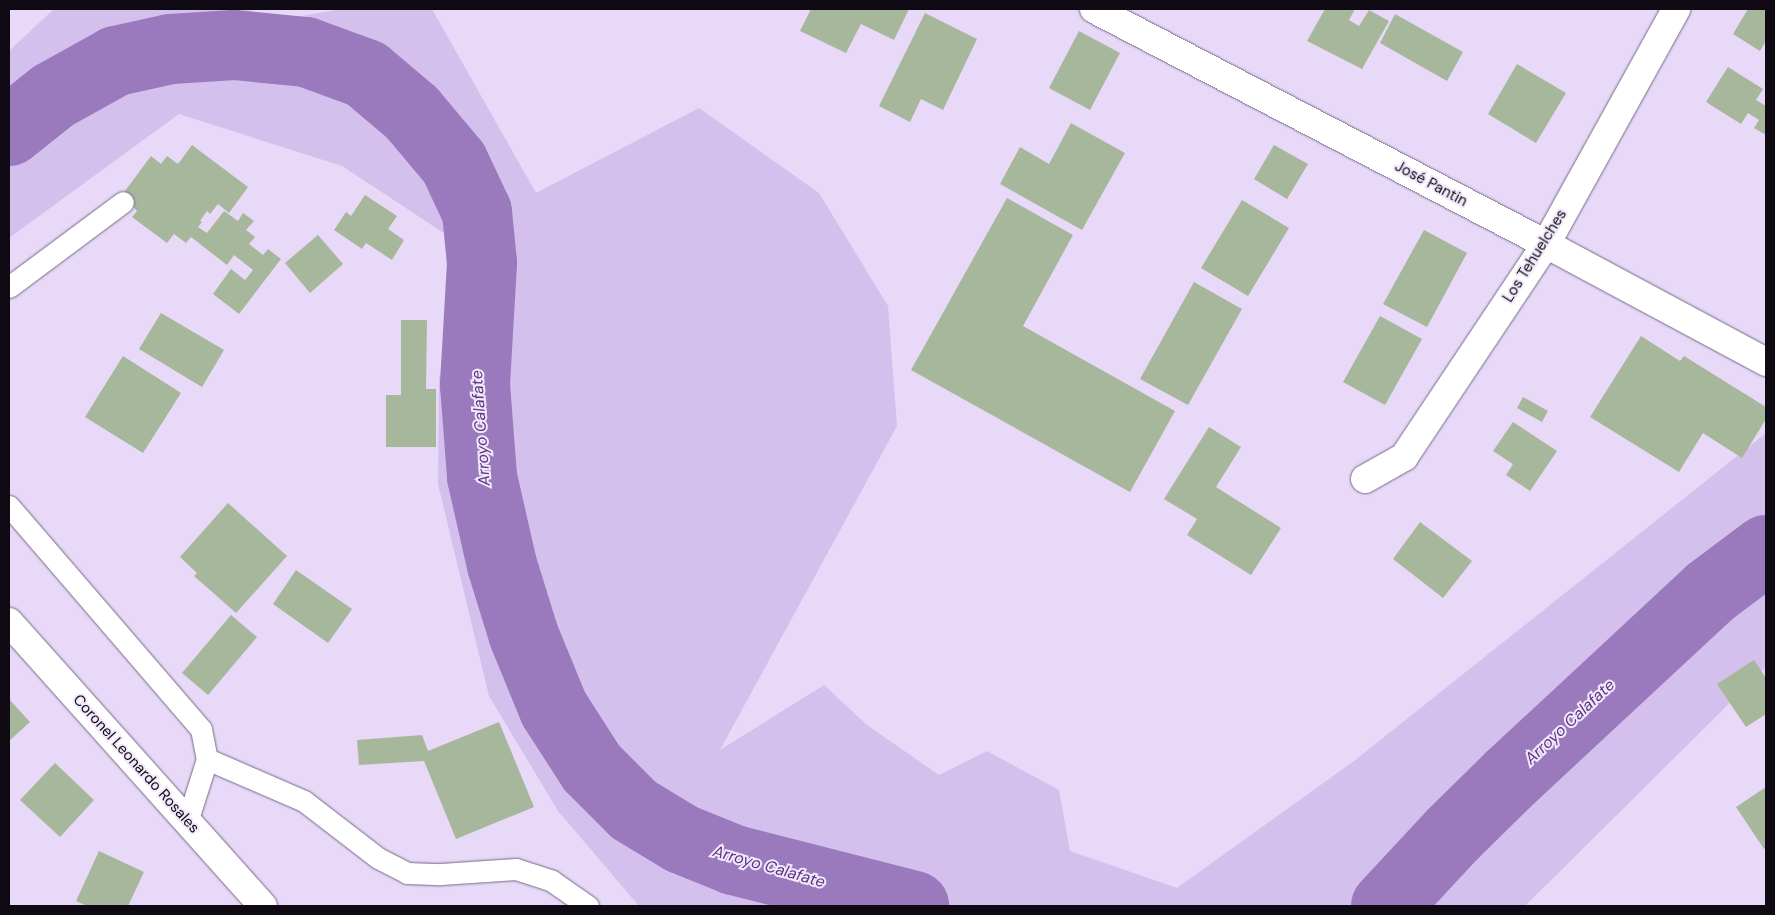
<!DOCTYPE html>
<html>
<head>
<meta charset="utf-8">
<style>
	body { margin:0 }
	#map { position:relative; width:1775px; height:915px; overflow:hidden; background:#e7d9f7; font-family:"DM Sans",sans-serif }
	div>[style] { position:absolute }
	.green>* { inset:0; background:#d4c0ed }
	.river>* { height:70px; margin:-35px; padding:0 35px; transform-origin:35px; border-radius:35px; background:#9a7abd }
	.building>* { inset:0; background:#a7b79b }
	.roads { filter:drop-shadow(0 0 1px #776b85) drop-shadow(0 0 1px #776b85) }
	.service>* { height:21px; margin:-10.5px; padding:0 10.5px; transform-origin:10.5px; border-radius:10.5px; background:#fff }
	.minor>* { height:28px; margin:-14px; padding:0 14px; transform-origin:14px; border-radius:14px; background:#fff }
	.secondary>* { height:28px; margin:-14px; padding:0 14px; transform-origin:14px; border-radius:14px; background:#fff }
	span { translate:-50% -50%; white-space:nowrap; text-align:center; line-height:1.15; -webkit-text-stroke:4px #f1e9fb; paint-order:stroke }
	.street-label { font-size:15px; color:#0e0913 }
	.water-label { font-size:16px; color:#5e3384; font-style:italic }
	.frame { position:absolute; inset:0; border:10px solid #0e0913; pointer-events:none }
</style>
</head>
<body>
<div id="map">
	<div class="green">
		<i style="clip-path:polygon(54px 9px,243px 9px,284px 19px,342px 9px,432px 9px,536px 193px,699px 108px,819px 193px,888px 306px,897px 426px,720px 750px,824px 685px,867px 725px,939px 775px,987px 751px,1059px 790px,1070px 851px,1177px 888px,1354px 761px,1766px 433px,1766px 667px,1525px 906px,639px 906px,558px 811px,489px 696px,438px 484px,439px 379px,462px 245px,342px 166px,179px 114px,9px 238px,9px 51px)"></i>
	</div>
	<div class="river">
		<i style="left:9px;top:131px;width:56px;rotate:-38.5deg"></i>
		<i style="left:53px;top:96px;width:72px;rotate:-29.1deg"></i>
		<i style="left:116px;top:61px;width:56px;rotate:-12.3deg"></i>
		<i style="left:171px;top:49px;width:63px;rotate:-3.6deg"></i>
		<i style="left:234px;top:45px;width:72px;rotate:5.6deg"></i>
		<i style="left:306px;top:52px;width:64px;rotate:20.1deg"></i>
		<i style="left:366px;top:74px;width:60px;rotate:40.3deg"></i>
		<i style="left:412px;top:113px;width:65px;rotate:50deg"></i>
		<i style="left:454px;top:163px;width:54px;rotate:64.9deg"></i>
		<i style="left:477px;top:212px;width:51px;rotate:84.4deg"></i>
		<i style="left:482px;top:263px;width:122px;rotate:93.3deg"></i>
		<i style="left:475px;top:385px;width:92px;rotate:85.6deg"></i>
		<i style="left:482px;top:477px;width:90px;rotate:77.2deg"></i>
		<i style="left:502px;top:565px;width:74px;rotate:72.8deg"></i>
		<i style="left:524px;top:636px;width:79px;rotate:67.7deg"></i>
		<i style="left:554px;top:709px;width:70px;rotate:57.2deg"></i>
		<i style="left:592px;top:768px;width:59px;rotate:45deg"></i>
		<i style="left:634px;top:810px;width:56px;rotate:31.1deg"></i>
		<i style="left:682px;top:839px;width:56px;rotate:22deg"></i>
		<i style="left:734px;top:860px;width:186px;rotate:14.3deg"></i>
		<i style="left:1386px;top:906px;width:98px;rotate:-47.1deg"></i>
		<i style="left:1453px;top:834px;width:80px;rotate:-44.5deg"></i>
		<i style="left:1510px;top:778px;width:273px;rotate:-42.9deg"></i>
		<i style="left:1710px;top:592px;width:70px;rotate:-36.9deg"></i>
	</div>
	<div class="building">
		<i style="clip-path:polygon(811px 9px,909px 9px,894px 40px,861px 24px,846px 53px,800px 31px)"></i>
		<i style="clip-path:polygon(1325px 9px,1355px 9px,1349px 20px,1359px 26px,1369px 10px,1389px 21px,1362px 69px,1307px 41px)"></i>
		<i style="clip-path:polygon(1748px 9px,1766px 9px,1766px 41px,1760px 51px,1733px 34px)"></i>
		<i style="clip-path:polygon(925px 13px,977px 39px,943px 110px,921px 99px,910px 122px,879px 106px)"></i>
		<i style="clip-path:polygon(1395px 14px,1463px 52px,1447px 81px,1380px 43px)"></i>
		<i style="clip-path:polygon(1079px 31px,1120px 53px,1090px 110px,1049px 88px)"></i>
		<i style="clip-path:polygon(1517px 64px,1566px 93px,1536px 143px,1488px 114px)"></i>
		<i style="clip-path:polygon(1728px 67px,1763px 89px,1756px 100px,1766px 106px,1766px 135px,1754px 128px,1759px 120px,1748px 113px,1741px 124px,1706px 102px)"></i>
		<i style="clip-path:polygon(1071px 123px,1125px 153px,1082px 230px,1000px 184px,1020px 147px,1049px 164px)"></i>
		<i style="clip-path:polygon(192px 145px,248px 187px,229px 213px,218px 204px,210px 214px,207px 211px,200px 221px,202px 222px,198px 227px,207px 233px,224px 211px,238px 221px,243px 213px,254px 221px,246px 230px,255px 237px,249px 244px,263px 255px,268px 249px,281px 259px,239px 314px,213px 294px,231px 269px,245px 280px,253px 270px,234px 255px,227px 265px,191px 237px,186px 243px,174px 234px,167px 243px,132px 217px,137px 211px,122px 195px,151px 156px,161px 164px,167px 156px,178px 164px)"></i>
		<i style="clip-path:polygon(1274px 145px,1308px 164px,1287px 199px,1254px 179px)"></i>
		<i style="clip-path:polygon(365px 195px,397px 216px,388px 229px,404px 240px,392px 260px,366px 243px,362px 249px,334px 230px,346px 212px,351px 216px)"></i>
		<i style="clip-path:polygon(1007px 198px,1073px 235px,1023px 326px,1175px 411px,1130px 492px,911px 370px)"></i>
		<i style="clip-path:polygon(1242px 200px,1289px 228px,1248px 296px,1201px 268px)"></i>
		<i style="clip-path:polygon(1424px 230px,1467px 253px,1427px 327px,1383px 304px)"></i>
		<i style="clip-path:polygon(318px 235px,343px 264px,310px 293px,285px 263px)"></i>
		<i style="clip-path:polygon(1194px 282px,1242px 309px,1188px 405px,1140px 379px)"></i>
		<i style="clip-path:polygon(161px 313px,224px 350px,202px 387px,139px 349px)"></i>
		<i style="clip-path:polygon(1380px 316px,1422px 339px,1385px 405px,1343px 382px)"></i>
		<i style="clip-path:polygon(401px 320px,427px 320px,426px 389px,436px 389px,436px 447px,386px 447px,386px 395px,401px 395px)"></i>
		<i style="clip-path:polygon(1641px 336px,1680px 361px,1684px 356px,1766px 407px,1766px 419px,1742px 458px,1703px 433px,1679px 472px,1590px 417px)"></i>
		<i style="clip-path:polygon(123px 356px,181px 393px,143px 453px,85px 417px)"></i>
		<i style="clip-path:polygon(1523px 397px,1548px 411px,1542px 422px,1517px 408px)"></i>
		<i style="clip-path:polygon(1513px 422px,1557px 451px,1530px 491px,1506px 475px,1513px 464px,1493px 451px)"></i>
		<i style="clip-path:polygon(1209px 427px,1241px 447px,1216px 487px,1281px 528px,1251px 575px,1187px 535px,1197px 519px,1164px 499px)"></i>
		<i style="clip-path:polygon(228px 503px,287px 556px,236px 613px,194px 576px,197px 573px,180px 557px)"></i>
		<i style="clip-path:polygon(1420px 522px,1472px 561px,1443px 598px,1393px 559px)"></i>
		<i style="clip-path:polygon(296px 570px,352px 609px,328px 643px,273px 604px)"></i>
		<i style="clip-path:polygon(231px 615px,257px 637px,208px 695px,182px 673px)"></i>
		<i style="clip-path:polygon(1754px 660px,1766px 678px,1766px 714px,1746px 727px,1717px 684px)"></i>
		<i style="clip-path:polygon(9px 699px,30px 722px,9px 741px)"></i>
		<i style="clip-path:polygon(499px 722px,534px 807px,456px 839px,424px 761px,359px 765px,357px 740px,422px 735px,428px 751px)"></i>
		<i style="clip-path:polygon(55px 763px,94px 800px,60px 837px,20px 800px)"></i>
		<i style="clip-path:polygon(1766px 787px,1766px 847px,1764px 849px,1736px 807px)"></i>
		<i style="clip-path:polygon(99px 851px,144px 872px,128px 906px,87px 906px,76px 901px)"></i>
	</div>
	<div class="roads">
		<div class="service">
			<i style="left:9px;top:287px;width:142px;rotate:-36.7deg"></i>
			<i style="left:9px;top:506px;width:294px;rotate:49.3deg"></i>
			<i style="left:201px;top:729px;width:31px;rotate:79deg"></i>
			<i style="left:207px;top:759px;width:66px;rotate:107.6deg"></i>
			<i style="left:207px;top:759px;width:106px;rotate:23.4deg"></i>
			<i style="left:304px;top:801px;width:93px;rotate:37.6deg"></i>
			<i style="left:378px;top:858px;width:33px;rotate:27deg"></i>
			<i style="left:407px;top:873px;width:34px;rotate:2deg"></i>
			<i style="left:441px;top:874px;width:75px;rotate:-3.8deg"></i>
			<i style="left:516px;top:869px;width:38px;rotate:18deg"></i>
			<i style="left:552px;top:881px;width:44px;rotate:34.8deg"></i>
		</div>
		<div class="minor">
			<i style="left:1094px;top:9px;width:509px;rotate:27.47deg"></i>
			<i style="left:1546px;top:244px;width:250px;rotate:28.2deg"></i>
			<i style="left:1365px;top:479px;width:45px;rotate:-29.4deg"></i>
			<i style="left:1404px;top:457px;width:256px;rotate:-56.3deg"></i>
			<i style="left:1546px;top:244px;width:269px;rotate:-61deg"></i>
		</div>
		<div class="secondary">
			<i style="left:9px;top:622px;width:381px;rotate:48.2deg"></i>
		</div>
	</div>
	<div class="street-label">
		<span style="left:1431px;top:184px;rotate:28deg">José Pantin</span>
		<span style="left:1535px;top:256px;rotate:-58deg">Los Tehuelches</span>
		<span style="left:136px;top:764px;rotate:48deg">Coronel Leonardo Rosales</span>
	</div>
	<div class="water-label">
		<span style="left:481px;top:428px;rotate:-94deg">Arroyo Calafate</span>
		<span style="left:1570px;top:722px;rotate:-43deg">Arroyo Calafate</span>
		<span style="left:769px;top:867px;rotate:16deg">Arroyo Calafate</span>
	</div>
	<div class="frame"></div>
</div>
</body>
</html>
